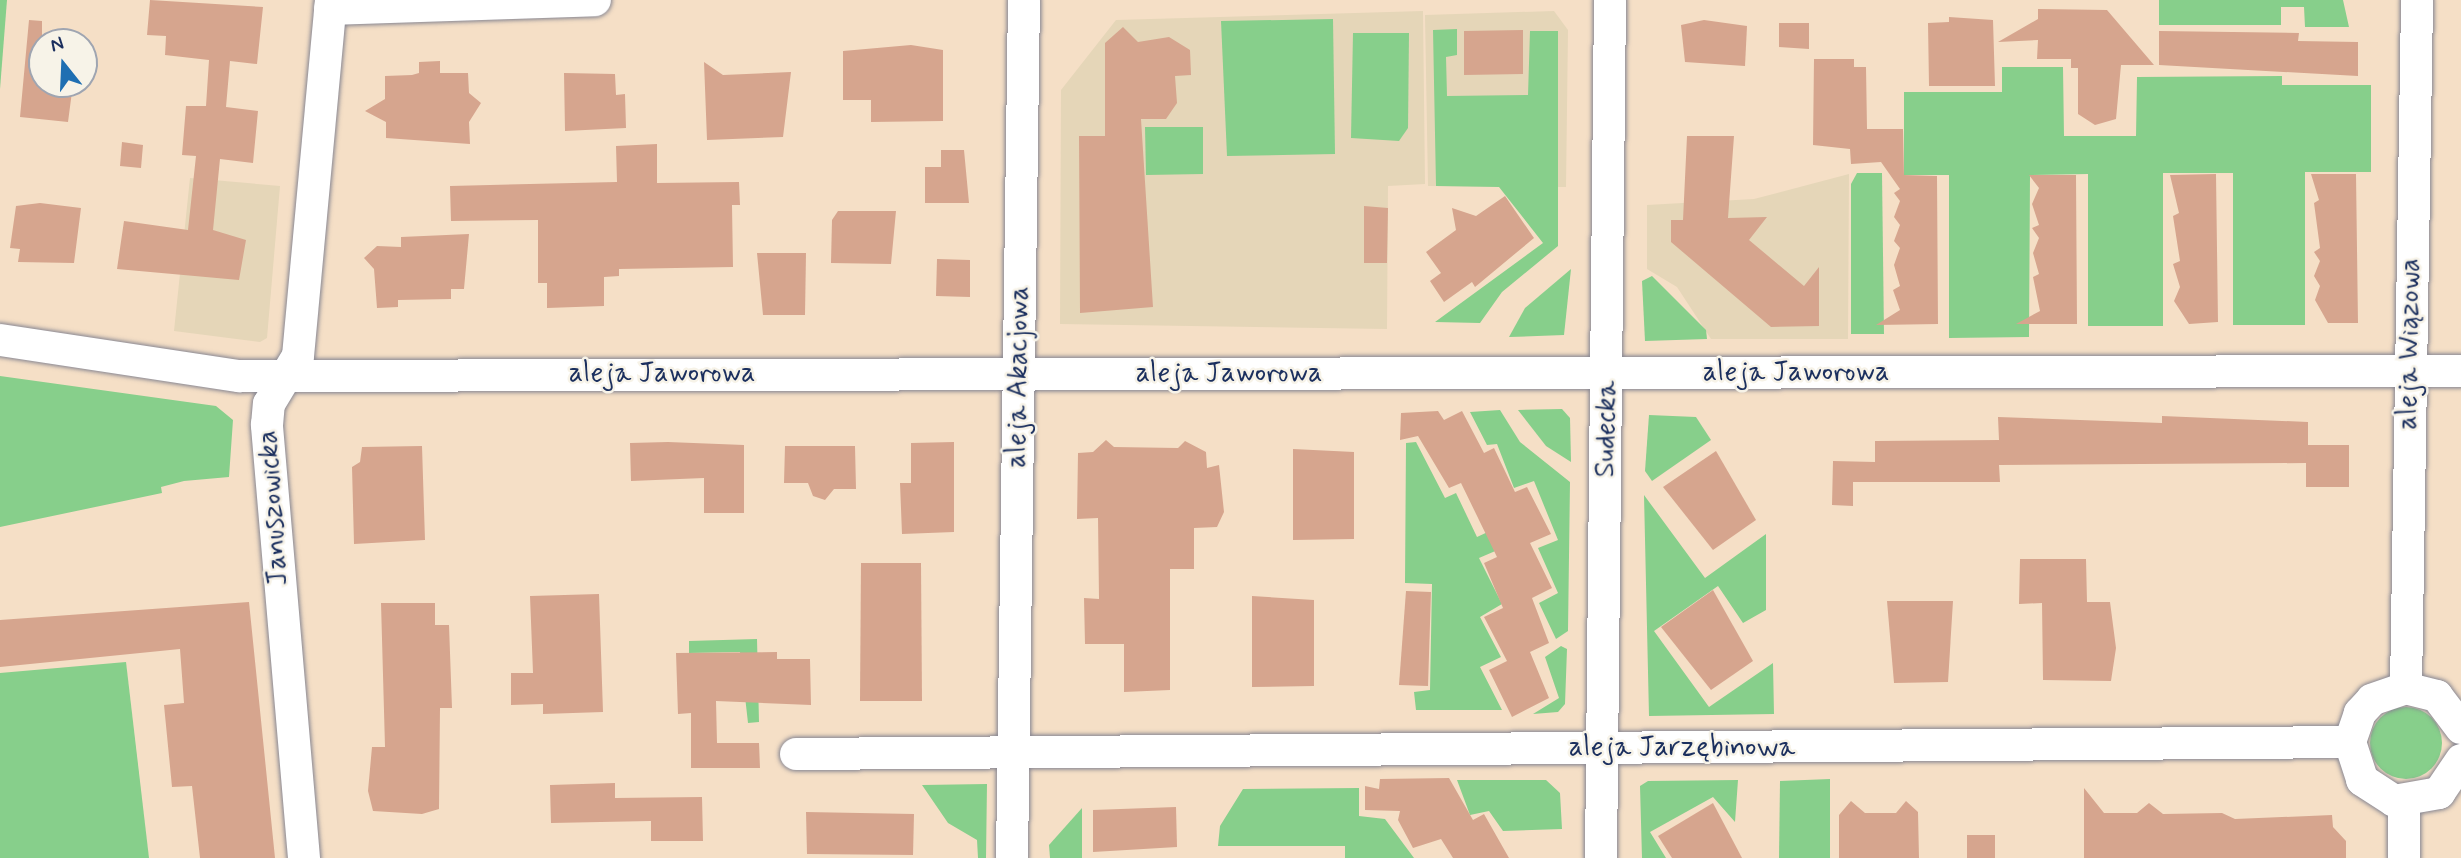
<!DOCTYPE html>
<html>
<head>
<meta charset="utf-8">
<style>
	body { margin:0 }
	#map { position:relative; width:2461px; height:858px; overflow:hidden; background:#f5dfc6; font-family:Mynerve,sans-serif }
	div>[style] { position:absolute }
	.built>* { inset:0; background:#e5d6b8 }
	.green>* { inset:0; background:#87cf8b }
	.round { border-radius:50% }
	.building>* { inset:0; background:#d6a58e }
	.roads { filter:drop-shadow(0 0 2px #888792) drop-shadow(0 0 2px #888792) }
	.minor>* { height:32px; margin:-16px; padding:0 16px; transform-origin:16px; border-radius:16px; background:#fff }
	span { translate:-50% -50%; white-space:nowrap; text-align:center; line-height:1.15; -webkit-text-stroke:5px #f7f3e8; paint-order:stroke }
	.street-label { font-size:28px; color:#1b2f5e }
	.north { position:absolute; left:28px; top:28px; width:70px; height:70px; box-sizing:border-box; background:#f7f3e8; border:2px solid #9fa5b1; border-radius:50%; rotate:342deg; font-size:19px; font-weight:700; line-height:28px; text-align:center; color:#1b2f5e }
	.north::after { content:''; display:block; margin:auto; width:24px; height:32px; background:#1f6fb2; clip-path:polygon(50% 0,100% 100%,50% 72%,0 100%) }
</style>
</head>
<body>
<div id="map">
	<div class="built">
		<i style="clip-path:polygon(1423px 11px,1425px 184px,1388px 186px,1387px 329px,1060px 324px,1061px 90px,1116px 20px)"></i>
		<i style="clip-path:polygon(1554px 11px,1568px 30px,1566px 187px,1428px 186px,1425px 15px)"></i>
		<i style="clip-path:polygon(1849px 174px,1848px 339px,1711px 339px,1677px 287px,1647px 269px,1647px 205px,1754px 199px)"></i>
		<i style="clip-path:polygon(190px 178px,280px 186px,267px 338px,260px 342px,174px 331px)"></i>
	</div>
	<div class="green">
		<i style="clip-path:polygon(0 0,7px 0,0 89px)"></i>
		<i style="clip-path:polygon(2159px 0,2343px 0,2349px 27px,2305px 27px,2304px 7px,2281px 7px,2281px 25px,2159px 25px)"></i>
		<i style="clip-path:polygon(1333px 19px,1335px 154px,1227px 156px,1221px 21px)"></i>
		<i style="clip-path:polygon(1457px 29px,1457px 55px,1446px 57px,1447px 96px,1528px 95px,1530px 31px,1558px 31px,1558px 246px,1502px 292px,1480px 323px,1435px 322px,1543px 243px,1499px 187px,1436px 186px,1433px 30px)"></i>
		<i style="clip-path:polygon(1353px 33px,1409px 33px,1408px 128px,1399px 141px,1351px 138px)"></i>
		<i style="clip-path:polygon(2002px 67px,2063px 67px,2064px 136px,2136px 136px,2137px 77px,2282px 76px,2282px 85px,2371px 85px,2371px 172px,2305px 172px,2305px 325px,2233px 325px,2233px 173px,2163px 173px,2163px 326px,2088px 326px,2088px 174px,2030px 175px,2029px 337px,1949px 338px,1949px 175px,1904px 175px,1904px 92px,2002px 92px)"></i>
		<i style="clip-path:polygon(1145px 127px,1203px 127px,1203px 174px,1146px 175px)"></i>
		<i style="clip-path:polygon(1857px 173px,1882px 173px,1884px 334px,1851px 334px,1851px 184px)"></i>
		<i style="clip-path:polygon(1571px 269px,1564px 335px,1509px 337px,1525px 308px)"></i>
		<i style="clip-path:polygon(1652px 276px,1706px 330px,1707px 339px,1645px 341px,1642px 281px)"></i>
		<i style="clip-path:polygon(0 376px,216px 406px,233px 420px,229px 477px,184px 481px,161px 487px,162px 493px,0 527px)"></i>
		<i style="clip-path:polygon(1562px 409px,1570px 418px,1571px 462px,1546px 446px,1518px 410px)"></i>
		<i style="clip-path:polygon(1500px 410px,1520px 442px,1570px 482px,1568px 631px,1556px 639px,1539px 603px,1558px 593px,1538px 548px,1558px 540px,1534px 481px,1514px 488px,1497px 444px,1487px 445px,1470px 412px)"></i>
		<i style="clip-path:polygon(1649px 415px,1696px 417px,1711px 440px,1652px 481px,1645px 471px)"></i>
		<i style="clip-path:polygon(1416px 442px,1445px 498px,1456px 493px,1477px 537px,1492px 530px,1500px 549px,1479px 558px,1502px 604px,1480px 617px,1501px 657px,1480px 667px,1502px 710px,1416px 710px,1414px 692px,1430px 690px,1432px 584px,1405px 583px,1406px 443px)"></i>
		<i style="clip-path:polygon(1644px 495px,1705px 578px,1766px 534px,1766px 610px,1743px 623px,1718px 586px,1654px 631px,1709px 707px,1773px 663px,1774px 714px,1649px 716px)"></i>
		<i style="clip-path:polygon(757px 639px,759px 722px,748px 723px,740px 652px,689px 653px,689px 641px)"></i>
		<i style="clip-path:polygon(1561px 646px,1567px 649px,1565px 704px,1558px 712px,1533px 714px,1559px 698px,1545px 657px)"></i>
		<i style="clip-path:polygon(126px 662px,149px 858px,0 858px,0 673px)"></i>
		<i class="round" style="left:2370px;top:707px;width:72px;height:72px"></i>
		<i style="clip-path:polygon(1830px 779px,1830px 858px,1779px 858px,1780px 781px)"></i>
		<i style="clip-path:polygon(1457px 780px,1546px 780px,1560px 793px,1562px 829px,1503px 831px,1489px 811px,1470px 815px)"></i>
		<i style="clip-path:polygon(1738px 780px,1735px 822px,1713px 797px,1650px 832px,1666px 858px,1642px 858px,1640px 786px,1648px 781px)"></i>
		<i style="clip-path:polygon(987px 784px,986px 858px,978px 858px,977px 840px,948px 823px,922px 785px)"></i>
		<i style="clip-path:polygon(1359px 788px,1359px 816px,1385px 819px,1414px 858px,1345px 858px,1345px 846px,1218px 846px,1220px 826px,1243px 789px)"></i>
		<i style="clip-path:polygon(1082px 808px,1082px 858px,1050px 858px,1049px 845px)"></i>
	</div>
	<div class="building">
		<i style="clip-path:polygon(150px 0,263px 7px,257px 64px,230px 61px,226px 107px,258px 111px,253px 163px,220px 159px,213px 230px,246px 240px,239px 280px,117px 269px,124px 221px,188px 230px,196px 156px,182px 155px,186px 106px,206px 106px,209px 60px,165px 55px,166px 36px,147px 35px)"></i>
		<i style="clip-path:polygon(2038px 9px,2107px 10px,2154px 65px,2121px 65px,2116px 119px,2095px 125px,2078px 114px,2078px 68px,2071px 68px,2071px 59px,2037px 59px,2038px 40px,1998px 42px,2038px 19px)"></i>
		<i style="clip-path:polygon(1949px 17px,1993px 20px,1995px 86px,1929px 86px,1928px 23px,1949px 22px)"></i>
		<i style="clip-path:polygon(29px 20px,42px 21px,42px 84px,73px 84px,68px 122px,20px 117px)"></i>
		<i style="clip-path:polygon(1704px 20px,1747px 26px,1745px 66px,1685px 62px,1681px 25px)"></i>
		<i style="clip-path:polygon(1779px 23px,1809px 23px,1809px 49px,1779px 47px)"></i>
		<i style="clip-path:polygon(1123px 27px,1138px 42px,1169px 37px,1190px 50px,1191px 75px,1175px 76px,1177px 103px,1166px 119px,1141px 119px,1153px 307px,1080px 313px,1079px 136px,1105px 136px,1105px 43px)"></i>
		<i style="clip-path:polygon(1523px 30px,1523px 74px,1464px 75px,1464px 31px)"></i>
		<i style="clip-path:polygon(2159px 31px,2299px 33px,2298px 41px,2358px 42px,2358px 76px,2159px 65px)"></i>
		<i style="clip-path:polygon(911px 45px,943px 50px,943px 121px,871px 122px,871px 100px,843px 100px,843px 51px)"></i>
		<i style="clip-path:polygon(1814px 59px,1854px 59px,1854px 67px,1866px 67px,1867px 129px,1903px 129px,1904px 175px,1937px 176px,1938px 324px,1876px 325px,1900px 310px,1893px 290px,1900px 286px,1894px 265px,1900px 248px,1894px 241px,1900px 225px,1894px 217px,1900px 201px,1894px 193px,1900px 189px,1881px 162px,1851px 164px,1850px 149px,1813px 145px)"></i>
		<i style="clip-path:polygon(440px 61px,440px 73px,468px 73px,469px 93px,481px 103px,469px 122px,470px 144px,386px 138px,386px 122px,365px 111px,385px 99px,385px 76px,412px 75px,419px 73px,419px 62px)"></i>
		<i style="clip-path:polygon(704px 62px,723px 75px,791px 72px,783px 137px,707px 140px)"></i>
		<i style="clip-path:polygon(564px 73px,615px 74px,616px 95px,625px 94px,626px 128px,565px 131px)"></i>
		<i style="clip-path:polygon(1687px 136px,1734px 136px,1728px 218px,1767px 217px,1749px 240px,1804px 286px,1819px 267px,1819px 326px,1771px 327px,1671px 242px,1671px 220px,1683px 220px)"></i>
		<i style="clip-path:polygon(122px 142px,143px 145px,141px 168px,120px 166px)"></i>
		<i style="clip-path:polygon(657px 144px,657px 183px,739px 182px,740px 205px,732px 205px,733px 267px,619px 269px,619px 276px,604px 277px,604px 306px,547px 308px,547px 283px,538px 283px,538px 220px,451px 221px,450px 186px,617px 182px,616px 146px)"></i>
		<i style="clip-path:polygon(941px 150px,964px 150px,969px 203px,925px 203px,925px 167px,941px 167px)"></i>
		<i style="clip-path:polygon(2216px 174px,2218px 322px,2189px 324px,2174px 301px,2180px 287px,2173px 264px,2180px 261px,2173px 216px,2179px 213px,2170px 175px)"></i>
		<i style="clip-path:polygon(2311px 174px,2356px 174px,2358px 323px,2328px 323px,2315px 300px,2320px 286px,2314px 276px,2320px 261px,2314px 252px,2320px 248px,2314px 203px,2319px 200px)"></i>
		<i style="clip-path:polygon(2029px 175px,2076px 175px,2077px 324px,2016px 324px,2040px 311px,2033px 277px,2039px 274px,2033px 253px,2039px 238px,2032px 228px,2039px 225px,2032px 204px,2039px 188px)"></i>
		<i style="clip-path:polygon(1505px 196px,1534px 238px,1475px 287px,1472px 282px,1444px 302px,1430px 281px,1441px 273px,1426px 252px,1456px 230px,1452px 208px,1476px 216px)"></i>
		<i style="clip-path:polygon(40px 203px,81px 208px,74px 263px,18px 262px,20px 249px,10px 248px,16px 206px)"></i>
		<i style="clip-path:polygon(1364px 206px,1388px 208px,1387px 263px,1364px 263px)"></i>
		<i style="clip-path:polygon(838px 211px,896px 211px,891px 264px,831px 263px,832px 220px)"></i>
		<i style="clip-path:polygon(469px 234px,464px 289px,451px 289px,451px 299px,398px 300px,398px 307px,377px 308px,374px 269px,364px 258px,377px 246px,401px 247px,401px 237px)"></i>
		<i style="clip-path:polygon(757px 253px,806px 253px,805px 315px,763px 315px)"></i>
		<i style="clip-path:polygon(937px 259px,970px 260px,970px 297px,936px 296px)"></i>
		<i style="clip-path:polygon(1438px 411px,1444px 420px,1462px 411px,1484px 453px,1494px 448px,1515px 492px,1527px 487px,1551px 534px,1530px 543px,1552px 588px,1532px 598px,1549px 643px,1530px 652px,1549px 698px,1512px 717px,1489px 670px,1507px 661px,1484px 617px,1503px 608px,1484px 563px,1497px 557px,1461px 483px,1449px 488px,1418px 436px,1400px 440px,1401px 413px)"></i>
		<i style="clip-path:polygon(2162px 416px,2308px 422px,2308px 445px,2349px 445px,2349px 487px,2306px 487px,2306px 463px,1999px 465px,2000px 482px,1853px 482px,1853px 506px,1832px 505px,1833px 461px,1875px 462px,1875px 441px,1999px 440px,1998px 417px,2162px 423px)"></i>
		<i style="clip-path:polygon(1106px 440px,1114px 447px,1178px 448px,1185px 441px,1206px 452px,1207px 468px,1219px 465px,1224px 512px,1217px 527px,1194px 528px,1194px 569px,1170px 569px,1170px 690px,1124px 692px,1124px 644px,1085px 644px,1084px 598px,1099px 599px,1098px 518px,1077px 519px,1078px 453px,1093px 452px)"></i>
		<i style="clip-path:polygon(668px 442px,744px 445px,744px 513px,704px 513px,704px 478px,631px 481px,630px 443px)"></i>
		<i style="clip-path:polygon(954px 442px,954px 532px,902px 534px,900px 483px,911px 483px,911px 443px)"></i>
		<i style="clip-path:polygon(422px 446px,425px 540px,354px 544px,352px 467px,360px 462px,362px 447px)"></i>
		<i style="clip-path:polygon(785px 446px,855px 446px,856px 489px,834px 489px,825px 500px,813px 496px,808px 483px,784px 483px)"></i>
		<i style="clip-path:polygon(1293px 449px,1354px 452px,1354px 539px,1293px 540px)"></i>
		<i style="clip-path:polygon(1716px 451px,1756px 520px,1713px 550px,1663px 487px)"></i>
		<i style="clip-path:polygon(2020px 559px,2086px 559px,2087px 602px,2110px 602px,2116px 648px,2111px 681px,2043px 680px,2042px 603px,2019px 604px)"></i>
		<i style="clip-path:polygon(861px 563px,921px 563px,922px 701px,860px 701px)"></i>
		<i style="clip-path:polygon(1713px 590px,1753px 661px,1711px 690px,1661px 627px)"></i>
		<i style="clip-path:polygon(1406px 591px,1431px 592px,1428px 686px,1399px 685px)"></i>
		<i style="clip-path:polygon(599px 594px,603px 712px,543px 714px,543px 704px,511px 705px,511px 673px,533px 673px,530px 596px)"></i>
		<i style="clip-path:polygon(1252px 596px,1314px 600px,1314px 686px,1252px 687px)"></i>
		<i style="clip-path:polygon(1887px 601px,1953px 601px,1948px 682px,1894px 683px)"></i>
		<i style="clip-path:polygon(249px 602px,275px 858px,200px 858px,192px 786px,172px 787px,164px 705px,184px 703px,180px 649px,0 667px,0 620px)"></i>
		<i style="clip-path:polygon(381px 603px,435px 603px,435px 625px,449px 625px,452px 708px,440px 708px,439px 809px,422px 814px,373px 811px,368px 791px,372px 747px,385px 747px)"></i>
		<i style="clip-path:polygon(777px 652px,777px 659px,810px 659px,811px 705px,716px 701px,717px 743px,759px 743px,760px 768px,691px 768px,691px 713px,678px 714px,676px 653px)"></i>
		<i style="clip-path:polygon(1449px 778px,1473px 820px,1484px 814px,1509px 858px,1453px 858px,1441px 839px,1413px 848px,1398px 820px,1400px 811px,1365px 810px,1365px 786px,1379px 789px,1380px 779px)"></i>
		<i style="clip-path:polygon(615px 783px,615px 798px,702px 797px,703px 841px,651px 841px,651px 821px,551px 823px,550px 785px)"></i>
		<i style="clip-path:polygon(2084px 788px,2104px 813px,2137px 813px,2149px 803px,2163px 814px,2222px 813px,2235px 819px,2332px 815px,2333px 827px,2346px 841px,2346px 858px,2084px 858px)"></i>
		<i style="clip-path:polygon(1851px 801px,1865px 813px,1896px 813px,1906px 801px,1918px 812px,1919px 858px,1839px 858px,1839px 815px)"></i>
		<i style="clip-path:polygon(1713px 803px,1742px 858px,1672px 858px,1658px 836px)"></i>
		<i style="clip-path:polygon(1176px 807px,1177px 847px,1093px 852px,1093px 810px)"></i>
		<i style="clip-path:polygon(806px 812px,914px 814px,913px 855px,807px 854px)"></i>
		<i style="clip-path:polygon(1967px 835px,1995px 835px,1995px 858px,1967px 858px)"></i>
	</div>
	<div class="roads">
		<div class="minor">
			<i style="left:330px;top:9px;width:265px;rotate:-1.9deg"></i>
			<i style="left:0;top:340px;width:242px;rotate:8.6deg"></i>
			<i style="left:239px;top:376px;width:2222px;rotate:-0.13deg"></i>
			<i style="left:2406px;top:688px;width:688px;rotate:-89.08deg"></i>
			<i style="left:2461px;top:728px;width:40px;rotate:-127deg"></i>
			<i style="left:2437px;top:696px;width:32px;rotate:-166deg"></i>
			<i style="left:2406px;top:688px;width:36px;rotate:161deg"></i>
			<i style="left:2372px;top:700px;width:18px;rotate:133deg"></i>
			<i style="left:2360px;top:713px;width:31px;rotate:109deg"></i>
			<i style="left:2350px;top:742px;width:40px;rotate:72deg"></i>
			<i style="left:2362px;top:780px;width:38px;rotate:33deg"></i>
			<i style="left:2394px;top:801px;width:46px;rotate:-10.1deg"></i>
			<i style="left:2439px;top:793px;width:40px;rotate:-56deg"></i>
			<i style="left:796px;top:754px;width:1554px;rotate:-0.44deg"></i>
			<i style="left:2404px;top:802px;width:56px;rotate:90deg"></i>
			<i style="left:304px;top:858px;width:435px;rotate:-94.9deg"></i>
			<i style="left:267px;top:425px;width:21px;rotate:-85deg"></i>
			<i style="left:269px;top:404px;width:56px;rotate:-58.9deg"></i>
			<i style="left:298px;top:356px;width:358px;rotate:-84.7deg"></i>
			<i style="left:1012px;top:858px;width:858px;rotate:-89.2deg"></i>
			<i style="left:1601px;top:858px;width:858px;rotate:-89.4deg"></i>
		</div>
	</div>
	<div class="street-label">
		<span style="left:2410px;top:344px;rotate:-89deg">aleja Wiązowa</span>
		<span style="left:1796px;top:373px">aleja Jaworowa</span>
		<span style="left:662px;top:374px">aleja Jaworowa</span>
		<span style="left:1229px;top:374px">aleja Jaworowa</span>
		<span style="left:1019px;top:377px;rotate:-89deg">aleja Akacjowa</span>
		<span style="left:1607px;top:429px;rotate:-89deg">Sudecka</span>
		<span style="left:274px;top:508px;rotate:-94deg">Januszowicka</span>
		<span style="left:1682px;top:748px">aleja Jarzębinowa</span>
	</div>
	<div class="north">N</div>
</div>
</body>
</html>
